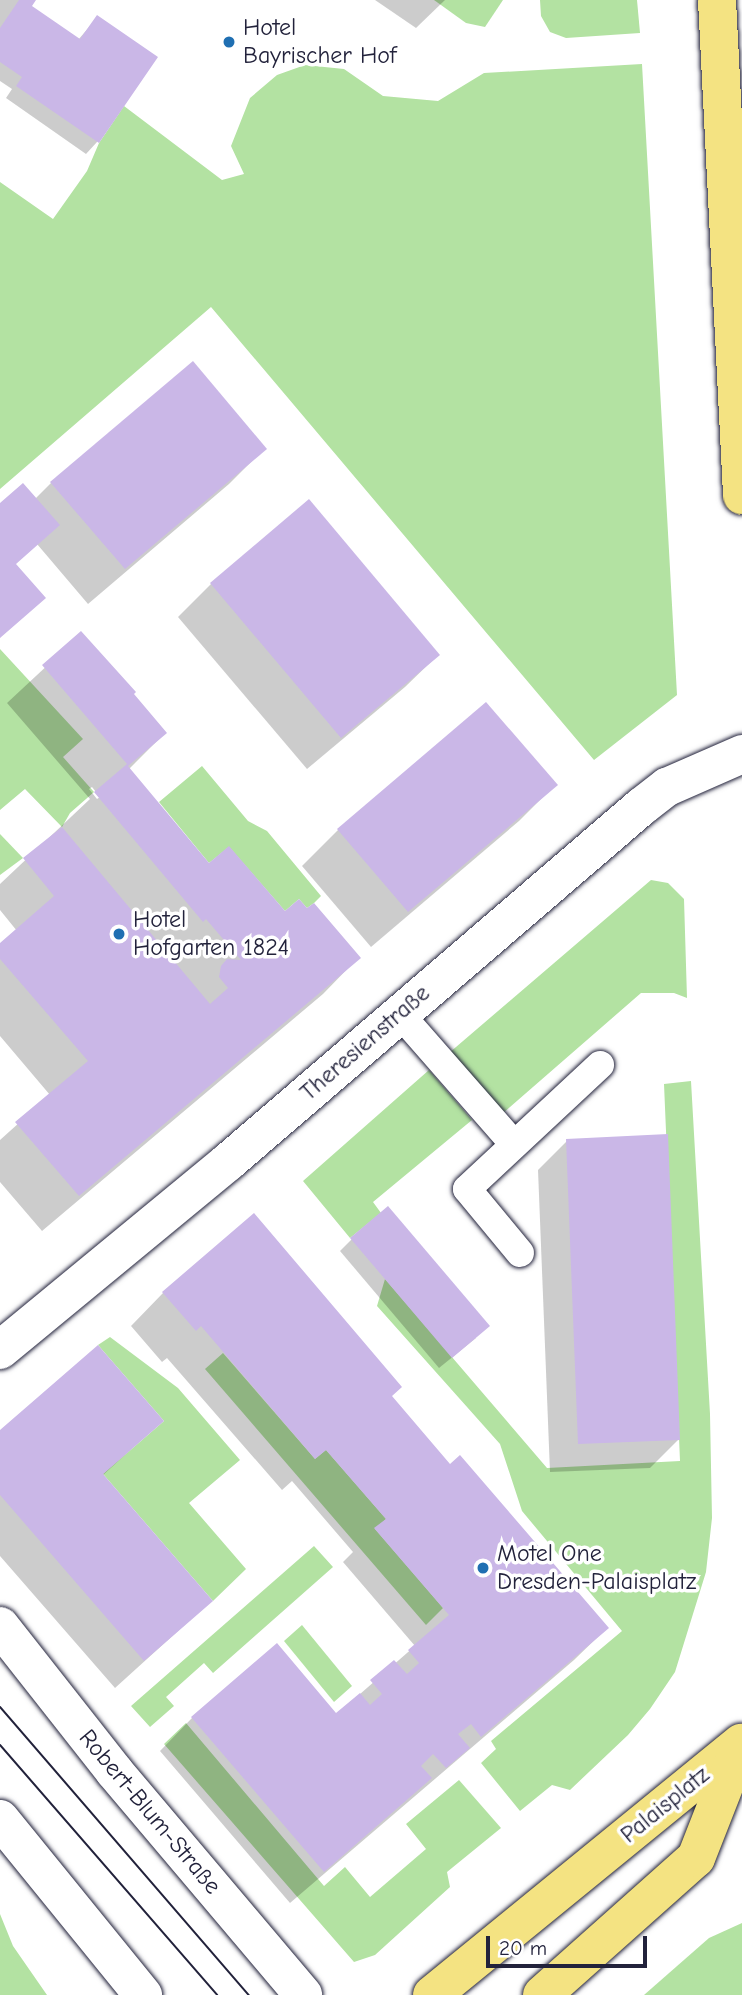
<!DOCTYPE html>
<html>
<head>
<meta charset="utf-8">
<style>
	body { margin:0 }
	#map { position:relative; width:742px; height:1995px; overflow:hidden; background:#fff; font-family:"Comic Neue",sans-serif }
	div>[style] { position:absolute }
	.green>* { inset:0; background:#b3e2a2 }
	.shadow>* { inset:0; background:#0003 }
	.building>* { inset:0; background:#cab7e7 }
	.roads { filter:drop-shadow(0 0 2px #22223b) drop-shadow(0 0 2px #22223b) }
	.lane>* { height:28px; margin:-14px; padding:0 14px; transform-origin:14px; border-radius:14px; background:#fff }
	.street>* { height:38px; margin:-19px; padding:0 19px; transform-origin:19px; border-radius:19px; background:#fff }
	.secondary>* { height:38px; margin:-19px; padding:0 19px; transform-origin:19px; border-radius:19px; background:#fff }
	.primary>* { height:38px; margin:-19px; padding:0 19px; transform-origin:19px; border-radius:19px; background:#f4e382 }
	.tram>* { height:2px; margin:-1px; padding:0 1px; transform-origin:1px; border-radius:1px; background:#22223b }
	.dots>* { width:19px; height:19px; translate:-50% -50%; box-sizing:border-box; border:4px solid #fff; border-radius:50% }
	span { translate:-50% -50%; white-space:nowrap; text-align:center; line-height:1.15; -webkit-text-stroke:7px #fff; paint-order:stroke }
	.poi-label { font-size:24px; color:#22223b }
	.left { translate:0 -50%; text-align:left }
	.street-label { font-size:24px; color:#22223b }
	.scale { position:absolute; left:486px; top:1936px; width:161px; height:32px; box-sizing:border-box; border:4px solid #22223b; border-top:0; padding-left:9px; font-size:21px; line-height:24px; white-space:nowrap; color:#22223b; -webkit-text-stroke:5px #fff; paint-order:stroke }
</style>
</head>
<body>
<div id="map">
	<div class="green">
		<i style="clip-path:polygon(434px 0,503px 0,485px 27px,466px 23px)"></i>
		<i style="clip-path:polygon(540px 0,637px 0,640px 33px,566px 38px,550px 32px,541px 16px)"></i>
		<i style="clip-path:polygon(642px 64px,677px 695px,594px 760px,211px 307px,0 489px,0 182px,53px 219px,87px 171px,99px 143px,124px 106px,222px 180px,244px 174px,231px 146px,250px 98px,277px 75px,305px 65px,344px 69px,383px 96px,438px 101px,484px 73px)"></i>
		<i style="clip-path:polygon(0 649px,83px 739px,63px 757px,94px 792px,70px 813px,62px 827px,25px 789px,0 810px)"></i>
		<i style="clip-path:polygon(202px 766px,248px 821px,267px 831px,321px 896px,314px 903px,307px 908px,299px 899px,285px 911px,229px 847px,209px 863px,159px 802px)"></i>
		<i style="clip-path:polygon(0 834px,23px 858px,0 875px)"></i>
		<i style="clip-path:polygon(651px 880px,668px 883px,684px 899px,687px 998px,674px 993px,641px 993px,502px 1114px,449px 1053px)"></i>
		<i style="clip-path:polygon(429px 1070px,472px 1120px,373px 1202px,381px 1213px,350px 1238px,303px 1181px)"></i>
		<i style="clip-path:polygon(691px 1081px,710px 1414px,712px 1518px,706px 1572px,675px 1672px,650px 1709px,628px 1735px,570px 1790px,552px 1785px,520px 1811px,481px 1763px,496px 1749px,491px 1741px,622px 1631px,522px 1511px,500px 1444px,377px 1306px,385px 1279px,547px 1468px,680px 1461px,664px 1084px)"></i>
		<i style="clip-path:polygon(110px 1337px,178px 1388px,240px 1460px,189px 1503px,246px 1569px,213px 1601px,103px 1474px,164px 1421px,98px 1345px)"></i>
		<i style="clip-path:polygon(223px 1353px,315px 1459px,326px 1450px,386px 1519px,375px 1529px,443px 1608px,426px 1625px,205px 1369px)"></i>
		<i style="clip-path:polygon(314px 1546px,333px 1567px,213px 1673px,204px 1663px,166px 1697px,174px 1706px,150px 1727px,131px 1706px)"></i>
		<i style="clip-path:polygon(302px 1625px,352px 1686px,334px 1702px,284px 1641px)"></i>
		<i style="clip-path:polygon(186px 1723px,324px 1886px,345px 1867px,370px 1897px,426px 1849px,406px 1824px,459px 1780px,501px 1828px,447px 1872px,450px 1887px,375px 1955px,354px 1962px,164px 1744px)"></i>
		<i style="clip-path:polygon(0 1914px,13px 1946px,47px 1995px,0 1995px)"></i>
		<i style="clip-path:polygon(742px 1923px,742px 1995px,644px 1995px,709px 1938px)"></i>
	</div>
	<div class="shadow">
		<i style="clip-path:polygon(0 0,34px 0,30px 6px,78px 40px,97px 18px,156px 58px,97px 142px,86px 154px,6px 98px,12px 89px,0 81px)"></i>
		<i style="clip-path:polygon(375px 0,445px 0,416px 28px)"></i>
		<i style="clip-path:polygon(265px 448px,229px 484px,88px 604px,37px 544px,14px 565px,0 638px,0 506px,35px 499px,51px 483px)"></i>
		<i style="clip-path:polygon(309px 502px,438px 655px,405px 687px,307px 769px,178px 617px,211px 584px)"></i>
		<i style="clip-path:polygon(evenodd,81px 634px,165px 733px,129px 769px,209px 866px,358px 958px,323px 994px,42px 1231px,0 1182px,0 1140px,50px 1095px,0 1036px,0 945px,17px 931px,0 910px,0 884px,90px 799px,7px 703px,81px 634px,92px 787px,100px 797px,97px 799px,89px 789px,92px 787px)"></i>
		<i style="clip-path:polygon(555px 785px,519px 821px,371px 947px,302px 866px,338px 830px)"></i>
		<i style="clip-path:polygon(567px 1141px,679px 1439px,650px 1468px,550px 1472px,538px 1170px)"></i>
		<i style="clip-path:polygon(254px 1216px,390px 1397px,449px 1466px,607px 1628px,574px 1660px,290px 1903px,160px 1751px,192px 1718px,336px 1715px,415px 1646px,343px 1562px,353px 1552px,292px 1481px,282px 1490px,167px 1358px,162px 1362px,131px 1326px,163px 1293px)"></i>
		<i style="clip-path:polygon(352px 1239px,476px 1338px,439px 1368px,340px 1251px)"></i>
		<i style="clip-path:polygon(162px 1421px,102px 1476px,211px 1601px,115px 1688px,0 1556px,0 1432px)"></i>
	</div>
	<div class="building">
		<i style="clip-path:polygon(19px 0,36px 0,32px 6px,80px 39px,97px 15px,158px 57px,99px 143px,16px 86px,22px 77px,0 62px,0 28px)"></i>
		<i style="clip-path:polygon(193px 361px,267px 449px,125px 569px,50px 482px)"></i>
		<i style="clip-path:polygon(23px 483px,60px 525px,16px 564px,46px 598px,0 638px,0 503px)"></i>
		<i style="clip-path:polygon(309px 499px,440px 655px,341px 738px,210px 583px)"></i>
		<i style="clip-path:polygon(81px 631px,136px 692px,134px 694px,167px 733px,128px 766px,209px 863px,229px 846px,285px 911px,299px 899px,307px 908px,314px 903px,361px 958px,79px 1196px,15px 1122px,88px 1061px,0 959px,0 943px,54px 896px,23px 858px,62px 827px,210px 1004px,228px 988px,219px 977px,221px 966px,227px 959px,241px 960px,206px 919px,203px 922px,94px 792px,127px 764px,42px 665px)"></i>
		<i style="clip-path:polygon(486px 702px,558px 785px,408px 912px,337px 829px)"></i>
		<i style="clip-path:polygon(668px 1134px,680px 1440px,578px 1444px,566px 1139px)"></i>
		<i style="clip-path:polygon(388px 1206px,490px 1326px,452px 1358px,350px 1238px)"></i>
		<i style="clip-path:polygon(254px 1213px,402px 1387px,392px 1396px,450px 1464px,460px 1455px,609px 1628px,481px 1737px,471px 1724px,458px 1734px,470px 1748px,446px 1768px,433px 1754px,421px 1766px,432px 1778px,324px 1872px,191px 1717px,277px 1643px,336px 1713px,360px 1693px,370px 1705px,382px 1694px,370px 1680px,394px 1660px,407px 1674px,419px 1663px,408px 1650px,449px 1615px,374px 1528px,386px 1519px,326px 1450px,315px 1459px,201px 1326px,196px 1331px,162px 1292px)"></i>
		<i style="clip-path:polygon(98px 1345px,164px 1421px,103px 1474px,213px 1601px,144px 1661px,0 1495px,0 1430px)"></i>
	</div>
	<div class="roads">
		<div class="lane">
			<i style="left:400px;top:1014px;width:173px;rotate:48.8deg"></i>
			<i style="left:520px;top:1253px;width:83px;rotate:-129.6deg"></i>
			<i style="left:467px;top:1189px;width:182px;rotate:-43deg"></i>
		</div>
		<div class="street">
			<i style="left:0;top:1350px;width:296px;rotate:-39.5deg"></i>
			<i style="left:228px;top:1162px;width:545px;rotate:-40.68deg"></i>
			<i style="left:641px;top:807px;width:33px;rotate:-38deg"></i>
			<i style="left:667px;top:787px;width:82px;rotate:-23.7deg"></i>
		</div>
		<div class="secondary">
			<i style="left:0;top:1626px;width:184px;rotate:51.8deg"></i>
			<i style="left:114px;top:1771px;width:293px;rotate:49.8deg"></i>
			<i style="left:0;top:1819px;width:227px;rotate:50.9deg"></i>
		</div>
		<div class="primary">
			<i style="left:717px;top:0;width:496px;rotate:87.1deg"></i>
			<i style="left:432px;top:1995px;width:399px;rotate:-39.2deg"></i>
			<i style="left:542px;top:1995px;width:206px;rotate:-41.7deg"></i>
			<i style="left:696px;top:1858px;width:120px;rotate:-68.6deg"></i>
		</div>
	</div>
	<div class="tram">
		<i style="left:0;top:1707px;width:381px;rotate:49.2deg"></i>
		<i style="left:0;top:1745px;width:331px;rotate:49deg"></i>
	</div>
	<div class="dots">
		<i style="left:229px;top:42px;background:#1f6fb2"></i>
		<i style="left:119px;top:934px;background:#1f6fb2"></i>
		<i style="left:483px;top:1568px;background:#1f6fb2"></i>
	</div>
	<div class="poi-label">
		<span class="left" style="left:243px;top:42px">Hotel<br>Bayrischer Hof</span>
		<span class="left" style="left:133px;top:934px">Hotel<br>Hofgarten 1824</span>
		<span class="left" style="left:497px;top:1568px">Motel One<br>Dresden-Palaisplatz</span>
	</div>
	<div class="street-label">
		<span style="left:365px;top:1043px;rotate:-41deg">Theresienstraße</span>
		<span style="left:665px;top:1805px;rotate:-39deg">Palaisplatz</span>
		<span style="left:150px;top:1812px;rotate:50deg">Robert-Blum-Straße</span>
	</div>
	<div class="scale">20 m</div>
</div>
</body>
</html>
